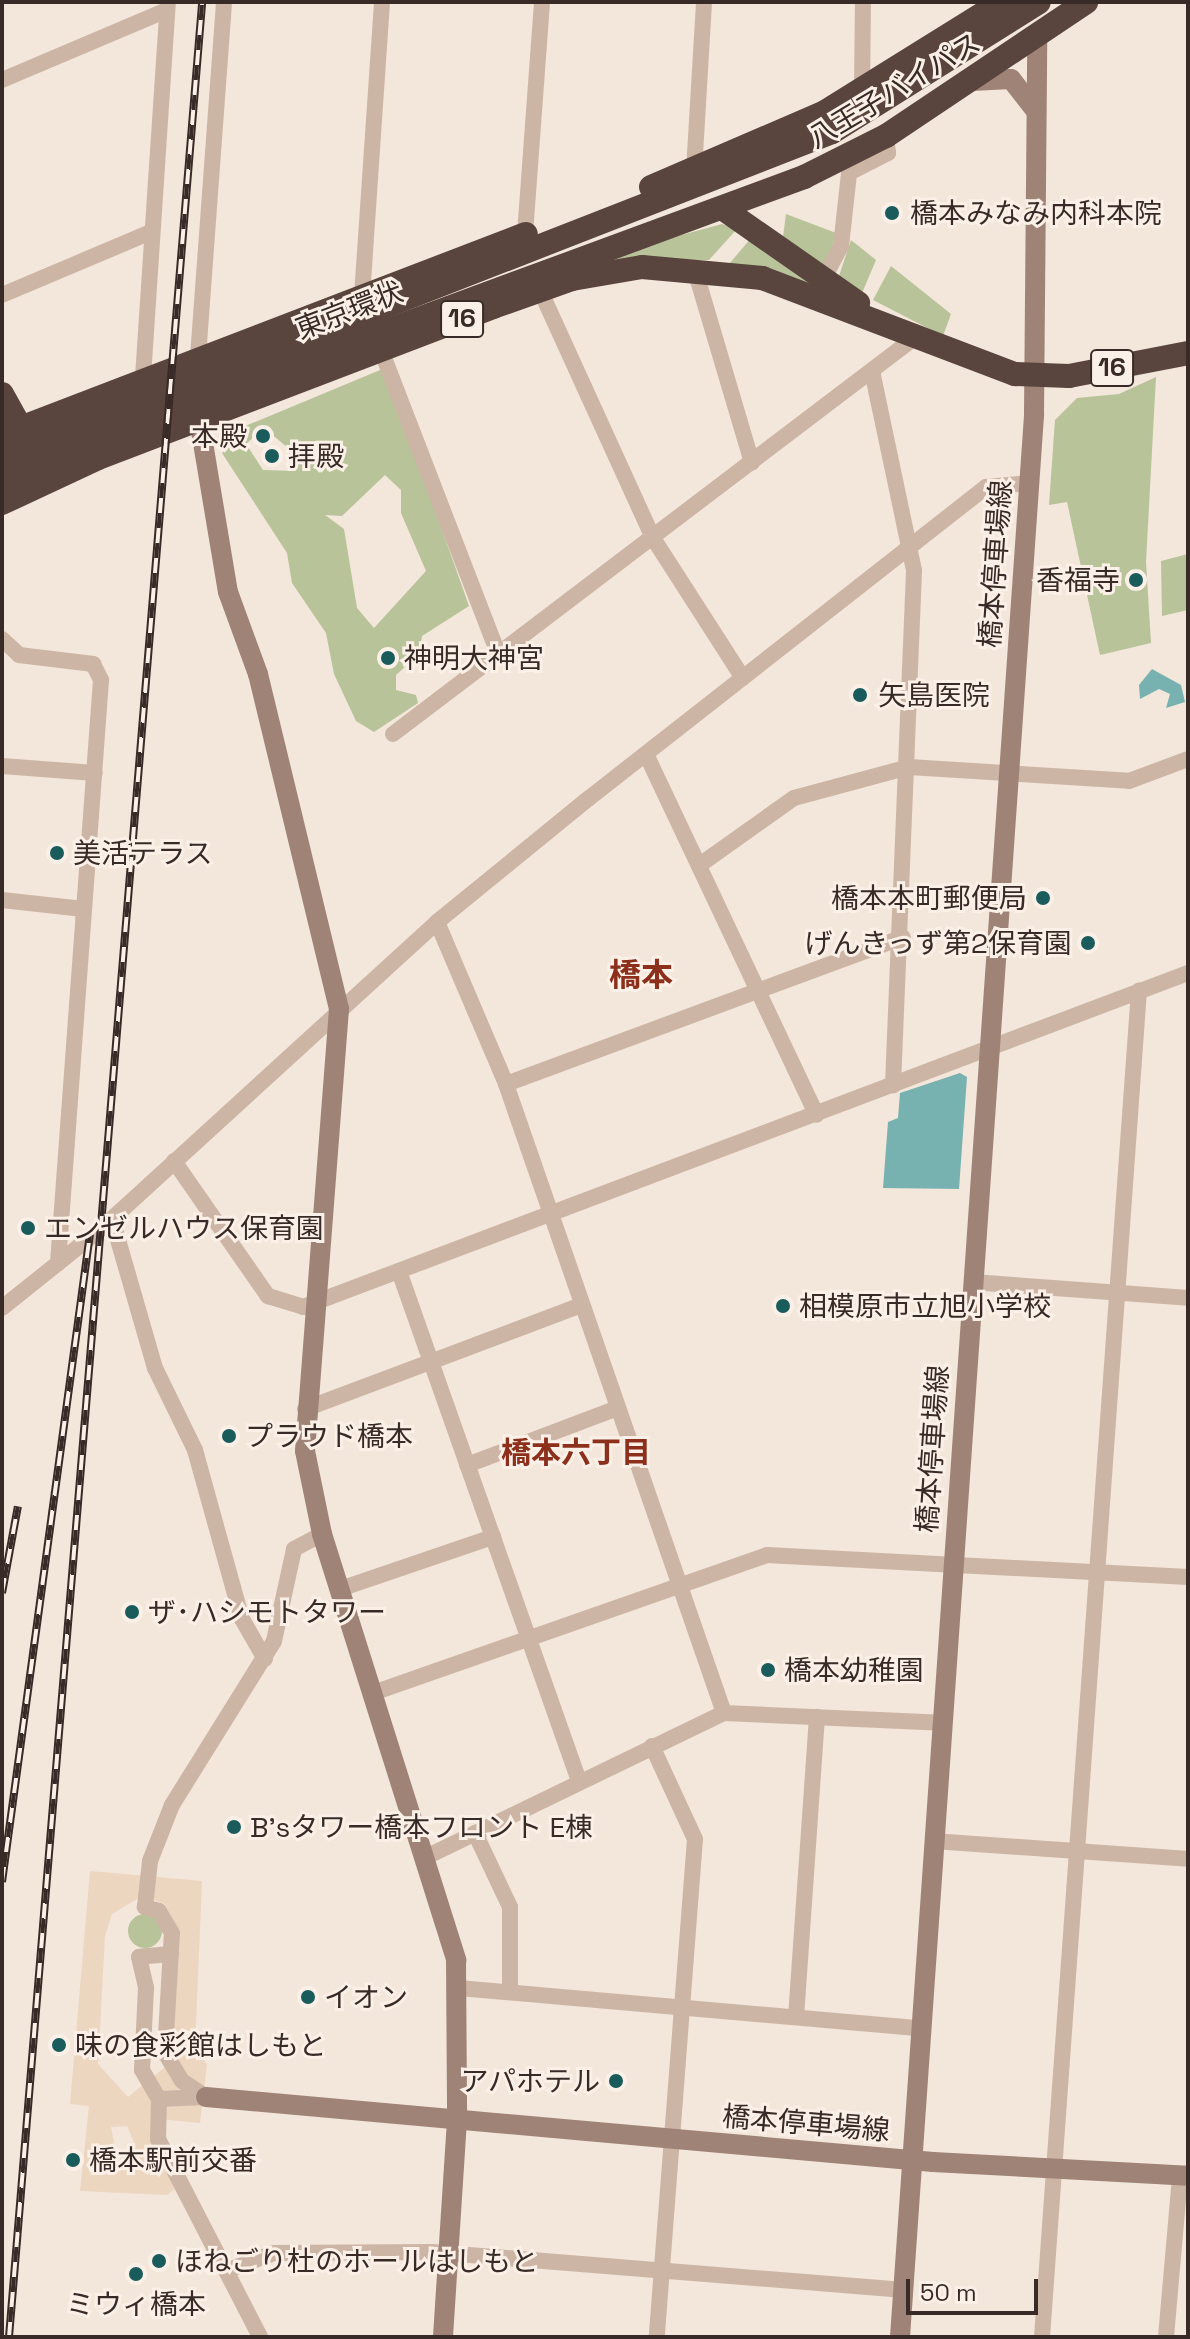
<!DOCTYPE html>
<html>
<head>
<meta charset="utf-8">
<style>
	body { margin:0 }
	#map { position:relative; width:1190px; height:2339px; overflow:hidden; background:#f3e6da; font-family:"Space Grotesk","Noto Sans JP",sans-serif }
	div>[style] { position:absolute }
	.green>* { inset:0; background:#b8c399 }
	.round { border-radius:50% }
	.plaza>* { inset:0; background:#ecd6c0 }
	.water>* { inset:0; background:#77b2b1 }
	.street>* { height:16px; margin:-8px; padding:0 8px; transform-origin:8px; border-radius:8px; background:#ccb5a5 }
	.secondary>* { height:20px; margin:-10px; padding:0 10px; transform-origin:10px; border-radius:10px; background:#a08377 }
	.highway>* { height:24px; margin:-12px; padding:0 12px; transform-origin:12px; border-radius:12px; background:#59443e }
	.rail>* { height:8px; margin-top:-4px; transform-origin:0; background:repeating-linear-gradient(90deg,#fbf0e7 0 15px,#382b27 0 30px); box-sizing:border-box; border-block:2px solid #382b27 }
	.dots>* { width:22px; height:22px; translate:-50% -50%; box-sizing:border-box; border:4px solid #fbf0e7; border-radius:50% }
	span { translate:-50% -50%; white-space:nowrap; text-align:center; line-height:1.15; -webkit-text-stroke:6px #fbf0e7; paint-order:stroke }
	.shield-label span { padding:2px 6px; background:#fbf0e7; border:2px solid; border-radius:6px; -webkit-text-stroke-width:0 }
	.shield-label { font-size:26px; color:#382b27; font-weight:700 }
	.street-label { font-size:28px; color:#382b27 }
	.poi-label { font-size:28px; color:#382b27 }
	.left { translate:0 -50%; text-align:left }
	.right { translate:-100% -50%; text-align:right }
	.neighbourhood-label { font-size:30px; color:#8c2f1b; font-weight:700 }
	.quarter-label { font-size:32px; color:#8c2f1b; font-weight:700 }
	.frame { position:absolute; inset:0; border:4px solid #382b27; pointer-events:none }
	.scale { position:absolute; left:906px; top:2279px; width:132px; height:36px; box-sizing:border-box; border:4px solid #382b27; border-top:0; padding-left:10px; font-size:24px; line-height:28px; white-space:nowrap; color:#382b27; -webkit-text-stroke:6px #fbf0e7; paint-order:stroke }
</style>
</head>
<body>
<div id="map">
	<div class="green">
		<i style="clip-path:polygon(786px 214px,836px 233px,828px 262px,821px 265px,783px 237px)"></i>
		<i style="clip-path:polygon(722px 224px,737px 229px,709px 260px,610px 263px,608px 255px)"></i>
		<i style="clip-path:polygon(752px 237px,834px 294px,729px 264px)"></i>
		<i style="clip-path:polygon(851px 240px,876px 260px,862px 293px,839px 276px)"></i>
		<i style="clip-path:polygon(891px 266px,951px 314px,943px 336px,873px 300px)"></i>
		<i style="clip-path:polygon(evenodd,385px 368px,469px 606px,422px 636px,419px 654px,396px 675px,396px 690px,416px 695px,418px 703px,374px 732px,356px 721px,334px 674px,326px 633px,292px 583px,287px 553px,222px 453px,219px 437px,385px 368px,264px 428px,287px 447px,296px 471px,263px 470px,246px 444px,264px 428px,385px 368px,385px 475px,401px 490px,401px 513px,426px 571px,374px 628px,357px 608px,344px 529px,325px 515px,342px 516px,385px 475px)"></i>
		<i style="clip-path:polygon(1156px 377px,1146px 562px,1151px 643px,1100px 655px,1067px 502px,1049px 505px,1055px 420px,1077px 398px,1119px 394px)"></i>
		<i style="clip-path:polygon(1188px 554px,1188px 610px,1162px 616px,1161px 561px)"></i>
		<i class="round" style="left:128px;top:1914px;width:34px;height:34px"></i>
	</div>
	<div class="plaza">
		<i style="clip-path:polygon(evenodd,90px 1871px,202px 1881px,195px 2047px,207px 2065px,200px 2123px,159px 2119px,176px 2188px,167px 2195px,80px 2191px,89px 2106px,70px 2104px,90px 1871px,142px 1896px,165px 1904px,179px 1936px,165px 2067px,128px 2097px,98px 2064px,105px 1936px,112px 1914px,142px 1896px,90px 1871px,127px 2126px,136px 2147px,118px 2164px,111px 2127px,127px 2126px)"></i>
	</div>
	<div class="water">
		<i style="clip-path:polygon(1152px 669px,1181px 685px,1185px 702px,1166px 708px,1170px 694px,1159px 689px,1140px 699px,1139px 685px)"></i>
		<i style="clip-path:polygon(960px 1073px,967px 1077px,959px 1189px,883px 1188px,888px 1122px,898px 1118px,900px 1093px)"></i>
	</div>
	<div class="street">
		<i style="left:2px;top:80px;width:179px;rotate:-23deg"></i>
		<i style="left:862px;top:92px;width:90px;rotate:-89.4deg"></i>
		<i style="left:694px;top:171px;width:169px;rotate:-86.6deg"></i>
		<i style="left:525px;top:234px;width:233px;rotate:-85.8deg"></i>
		<i style="left:694px;top:267px;width:204px;rotate:73.5deg"></i>
		<i style="left:824px;top:278px;width:36px;rotate:-62deg"></i>
		<i style="left:841px;top:246px;width:73px;rotate:-83.7deg"></i>
		<i style="left:849px;top:173px;width:44px;rotate:-27.1deg"></i>
		<i style="left:888px;top:153px;width:17px;rotate:-97deg"></i>
		<i style="left:540px;top:290px;width:273px;rotate:65.5deg"></i>
		<i style="left:653px;top:538px;width:166px;rotate:57.3deg"></i>
		<i style="left:2px;top:295px;width:160px;rotate:-22.9deg"></i>
		<i style="left:362px;top:296px;width:295px;rotate:-86.1deg"></i>
		<i style="left:381px;top:350px;width:328px;rotate:68.9deg"></i>
		<i style="left:198px;top:357px;width:356px;rotate:-85.8deg"></i>
		<i style="left:872px;top:371px;width:204px;rotate:78.1deg"></i>
		<i style="left:914px;top:571px;width:515px;rotate:92.34deg"></i>
		<i style="left:143px;top:377px;width:376px;rotate:-86.2deg"></i>
		<i style="left:2px;top:639px;width:23px;rotate:43deg"></i>
		<i style="left:19px;top:655px;width:75px;rotate:6.9deg"></i>
		<i style="left:93px;top:664px;width:18px;rotate:63deg"></i>
		<i style="left:101px;top:680px;width:585px;rotate:94.22deg"></i>
		<i style="left:393px;top:734px;width:659px;rotate:-37.23deg"></i>
		<i style="left:646px;top:754px;width:399px;rotate:64.7deg"></i>
		<i style="left:2px;top:766px;width:93px;rotate:4.3deg"></i>
		<i style="left:701px;top:864px;width:114px;rotate:-35.4deg"></i>
		<i style="left:794px;top:798px;width:119px;rotate:-15.1deg"></i>
		<i style="left:909px;top:767px;width:220px;rotate:3.6deg"></i>
		<i style="left:1129px;top:781px;width:63px;rotate:-20.4deg"></i>
		<i style="left:2px;top:900px;width:82px;rotate:6.3deg"></i>
		<i style="left:437px;top:922px;width:176px;rotate:66.9deg"></i>
		<i style="left:506px;top:1084px;width:666px;rotate:70.88deg"></i>
		<i style="left:506px;top:1084px;width:423px;rotate:-20.3deg"></i>
		<i style="left:174px;top:1161px;width:165px;rotate:55.2deg"></i>
		<i style="left:268px;top:1296px;width:37px;rotate:17deg"></i>
		<i style="left:303px;top:1307px;width:946px;rotate:-20.68deg"></i>
		<i style="left:112px;top:1219px;width:155px;rotate:73.9deg"></i>
		<i style="left:155px;top:1368px;width:91px;rotate:64deg"></i>
		<i style="left:195px;top:1450px;width:175px;rotate:74.5deg"></i>
		<i style="left:242px;top:1619px;width:46px;rotate:60.1deg"></i>
		<i style="left:399px;top:1271px;width:541px;rotate:70.56deg"></i>
		<i style="left:972px;top:1282px;width:217px;rotate:4.2deg"></i>
		<i style="left:2px;top:1308px;width:128px;rotate:-38.7deg"></i>
		<i style="left:102px;top:1228px;width:454px;rotate:-42.4deg"></i>
		<i style="left:437px;top:922px;width:195px;rotate:-39.2deg"></i>
		<i style="left:588px;top:799px;width:506px;rotate:-38.09deg"></i>
		<i style="left:986px;top:487px;width:43px;rotate:-5.3deg"></i>
		<i style="left:305px;top:1409px;width:296px;rotate:-20.6deg"></i>
		<i style="left:467px;top:1465px;width:161px;rotate:-20.7deg"></i>
		<i style="left:340px;top:1589px;width:162px;rotate:-18.8deg"></i>
		<i style="left:373px;top:1693px;width:417px;rotate:-19.3deg"></i>
		<i style="left:767px;top:1555px;width:422px;rotate:3deg"></i>
		<i style="left:652px;top:1746px;width:102px;rotate:65.2deg"></i>
		<i style="left:695px;top:1839px;width:499px;rotate:94.4deg"></i>
		<i style="left:475px;top:1833px;width:82px;rotate:64.7deg"></i>
		<i style="left:510px;top:1907px;width:84px;rotate:90deg"></i>
		<i style="left:933px;top:1841px;width:256px;rotate:4deg"></i>
		<i style="left:428px;top:1856px;width:329px;rotate:-25.8deg"></i>
		<i style="left:724px;top:1713px;width:217px;rotate:2.6deg"></i>
		<i style="left:171px;top:1954px;width:32px;rotate:175deg"></i>
		<i style="left:139px;top:1957px;width:32px;rotate:77deg"></i>
		<i style="left:146px;top:1988px;width:82px;rotate:92.8deg"></i>
		<i style="left:142px;top:2070px;width:34px;rotate:60deg"></i>
		<i style="left:159px;top:2099px;width:47px;rotate:-2.4deg"></i>
		<i style="left:459px;top:1988px;width:462px;rotate:5deg"></i>
		<i style="left:796px;top:2017px;width:301px;rotate:-86deg"></i>
		<i style="left:206px;top:2097px;width:29px;rotate:-146deg"></i>
		<i style="left:182px;top:2081px;width:33px;rotate:-121deg"></i>
		<i style="left:165px;top:2053px;width:120px;rotate:-86.7deg"></i>
		<i style="left:172px;top:1933px;width:26px;rotate:-121deg"></i>
		<i style="left:159px;top:1911px;width:15px;rotate:-164deg"></i>
		<i style="left:145px;top:1907px;width:46px;rotate:-83.8deg"></i>
		<i style="left:150px;top:1861px;width:60px;rotate:-68.6deg"></i>
		<i style="left:172px;top:1805px;width:193px;rotate:-58.1deg"></i>
		<i style="left:274px;top:1641px;width:94px;rotate:-77.7deg"></i>
		<i style="left:294px;top:1549px;width:32px;rotate:-28deg"></i>
		<i style="left:159px;top:2099px;width:40px;rotate:91.4deg"></i>
		<i style="left:158px;top:2139px;width:223px;rotate:62.7deg"></i>
		<i style="left:226px;top:2271px;width:51px;rotate:-20.6deg"></i>
		<i style="left:274px;top:2253px;width:158px;rotate:-0.4deg"></i>
		<i style="left:432px;top:2252px;width:471px;rotate:4.6deg"></i>
		<i style="left:1042px;top:2337px;width:1350px;rotate:-85.88deg"></i>
		<i style="left:1166px;top:2337px;width:161px;rotate:-85deg"></i>
	</div>
	<div class="secondary">
		<i style="left:972px;top:81px;width:39px;rotate:-3deg"></i>
		<i style="left:1011px;top:79px;width:41px;rotate:52deg"></i>
		<i style="left:199px;top:419px;width:175px;rotate:80.5deg"></i>
		<i style="left:228px;top:592px;width:87px;rotate:69.9deg"></i>
		<i style="left:258px;top:674px;width:345px;rotate:76.4deg"></i>
		<i style="left:339px;top:1009px;width:443px;rotate:94.4deg"></i>
		<i style="left:305px;top:1451px;width:85px;rotate:78.4deg"></i>
		<i style="left:322px;top:1534px;width:447px;rotate:72.5deg"></i>
		<i style="left:456px;top:1960px;width:160px;rotate:89.6deg"></i>
		<i style="left:457px;top:2120px;width:217px;rotate:93.7deg"></i>
		<i style="left:206px;top:2097px;width:730px;rotate:5.11deg"></i>
		<i style="left:933px;top:2162px;width:255px;rotate:3.1deg"></i>
		<i style="left:900px;top:2337px;width:1928px;rotate:-86.01deg"></i>
		<i style="left:1034px;top:414px;width:376px;rotate:-89.5deg"></i>
	</div>
	<div class="highway">
		<i style="left:651px;top:187px;width:189px;rotate:-23.3deg"></i>
		<i style="left:825px;top:112px;width:208px;rotate:-31.9deg"></i>
		<i style="left:722px;top:208px;width:166px;rotate:34.9deg"></i>
		<i style="left:2px;top:394px;width:51px;rotate:60.9deg"></i>
		<i style="left:2px;top:435px;width:561px;rotate:-20.99deg"></i>
		<i style="left:2px;top:456px;width:891px;rotate:-21.32deg"></i>
		<i style="left:832px;top:132px;width:244px;rotate:-32.1deg"></i>
		<i style="left:2px;top:480px;width:152px;rotate:-22.9deg"></i>
		<i style="left:142px;top:421px;width:706px;rotate:-20.23deg"></i>
		<i style="left:804px;top:177px;width:92px;rotate:-26.6deg"></i>
		<i style="left:886px;top:136px;width:241px;rotate:-33.8deg"></i>
		<i style="left:2px;top:503px;width:106px;rotate:-25.1deg"></i>
		<i style="left:98px;top:458px;width:423px;rotate:-20.9deg"></i>
		<i style="left:493px;top:307px;width:84px;rotate:-19.5deg"></i>
		<i style="left:572px;top:279px;width:71px;rotate:-9.7deg"></i>
		<i style="left:642px;top:267px;width:121px;rotate:5.2deg"></i>
		<i style="left:762px;top:278px;width:271px;rotate:20.8deg"></i>
		<i style="left:1015px;top:374px;width:54px;rotate:2.1deg"></i>
		<i style="left:1069px;top:376px;width:121px;rotate:-10.9deg"></i>
	</div>
	<div class="rail">
		<i style="left:2px;top:1593px;width:88px;rotate:-79.6deg"></i>
		<i style="left:2px;top:1882px;width:654px;rotate:-82.27deg"></i>
		<i style="left:9px;top:2337px;width:2343px;rotate:-85.27deg"></i>
	</div>
	<div class="dots">
		<i style="left:892px;top:213px;background:#1a5b5c"></i>
		<i style="left:263px;top:436px;background:#1a5b5c"></i>
		<i style="left:272px;top:456px;background:#1a5b5c"></i>
		<i style="left:1136px;top:580px;background:#1a5b5c"></i>
		<i style="left:388px;top:658px;background:#1a5b5c"></i>
		<i style="left:860px;top:695px;background:#1a5b5c"></i>
		<i style="left:57px;top:853px;background:#1a5b5c"></i>
		<i style="left:1043px;top:898px;background:#1a5b5c"></i>
		<i style="left:1088px;top:943px;background:#1a5b5c"></i>
		<i style="left:28px;top:1228px;background:#1a5b5c"></i>
		<i style="left:783px;top:1306px;background:#1a5b5c"></i>
		<i style="left:229px;top:1436px;background:#1a5b5c"></i>
		<i style="left:132px;top:1612px;background:#1a5b5c"></i>
		<i style="left:768px;top:1670px;background:#1a5b5c"></i>
		<i style="left:234px;top:1827px;background:#1a5b5c"></i>
		<i style="left:308px;top:1997px;background:#1a5b5c"></i>
		<i style="left:59px;top:2045px;background:#1a5b5c"></i>
		<i style="left:616px;top:2081px;background:#1a5b5c"></i>
		<i style="left:73px;top:2160px;background:#1a5b5c"></i>
		<i style="left:159px;top:2261px;background:#1a5b5c"></i>
		<i style="left:136px;top:2274px;background:#1a5b5c"></i>
	</div>
	<div class="shield-label">
		<span style="left:462px;top:319px">16</span>
		<span style="left:1112px;top:368px">16</span>
	</div>
	<div class="street-label">
		<span style="left:894px;top:90px;rotate:-31deg">八王子バイパス</span>
		<span style="left:349px;top:310px;rotate:-21deg">東京環状</span>
		<span style="left:995px;top:564px;rotate:-86deg">橋本停車場線</span>
		<span style="left:932px;top:1449px;rotate:-86deg">橋本停車場線</span>
		<span style="left:806px;top:2123px;rotate:5deg">橋本停車場線</span>
	</div>
	<div class="poi-label">
		<span class="left" style="left:910px;top:213px">橋本みなみ内科本院</span>
		<span class="right" style="left:247px;top:436px">本殿</span>
		<span class="left" style="left:288px;top:456px">拝殿</span>
		<span class="right" style="left:1120px;top:580px">香福寺</span>
		<span class="left" style="left:404px;top:658px">神明大神宮</span>
		<span class="left" style="left:878px;top:695px">矢島医院</span>
		<span class="left" style="left:73px;top:853px">美活テラス</span>
		<span class="right" style="left:1027px;top:898px">橋本本町郵便局</span>
		<span class="right" style="left:1072px;top:943px">げんきっず第2保育園</span>
		<span class="left" style="left:44px;top:1228px">エンゼルハウス保育園</span>
		<span class="left" style="left:799px;top:1306px">相模原市立旭小学校</span>
		<span class="left" style="left:245px;top:1436px">プラウド橋本</span>
		<span class="left" style="left:148px;top:1612px">ザ･ハシモトタワー</span>
		<span class="left" style="left:784px;top:1670px">橋本幼稚園</span>
		<span class="left" style="left:250px;top:1827px">B’sタワー橋本フロント E棟</span>
		<span class="left" style="left:324px;top:1997px">イオン</span>
		<span class="left" style="left:75px;top:2045px">味の食彩館はしもと</span>
		<span class="right" style="left:600px;top:2081px">アパホテル</span>
		<span class="left" style="left:89px;top:2160px">橋本駅前交番</span>
		<span class="left" style="left:175px;top:2261px">ほねごり杜のホールはしもと</span>
		<span style="left:136px;top:2304px">ミウィ橋本</span>
	</div>
	<div class="neighbourhood-label">
		<span style="left:576px;top:1453px">橋本六丁目</span>
	</div>
	<div class="quarter-label">
		<span style="left:641px;top:975px">橋本</span>
	</div>
	<div class="frame"></div>
	<div class="scale">50 m</div>
</div>
</body>
</html>
